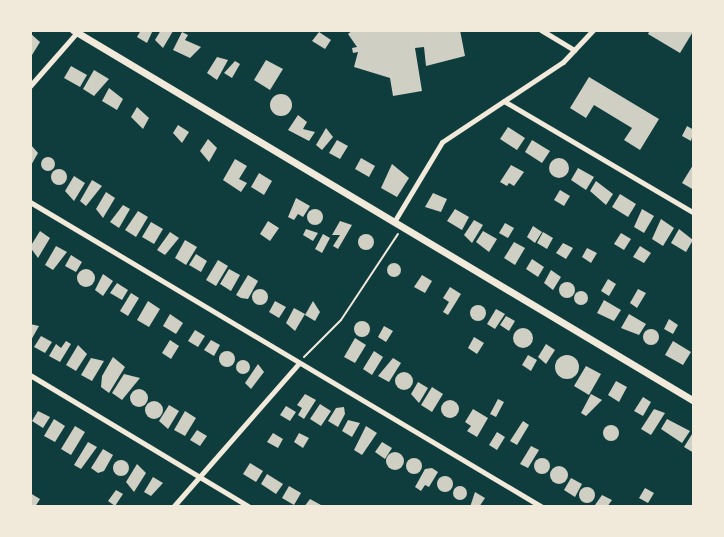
<!DOCTYPE html>
<html>
<head>
<meta charset="utf-8">
<style>
	body { margin:0 }
	#map { position:relative; width:724px; height:537px; overflow:hidden; background:#0f3d3e; font-family:Cabin,sans-serif }
	div>[style] { position:absolute }
	.building>* { inset:0; background:#cfcfc3 }
	.round { border-radius:50% }
	.path>* { height:2px; margin:-1px; padding:0 1px; transform-origin:1px; border-radius:1px; background:#f1e9da }
	.minor>* { height:5px; margin:-2.5px; padding:0 2.5px; transform-origin:2.5px; border-radius:2.5px; background:#f1e9da }
	.tertiary>* { height:7px; margin:-3.5px; padding:0 3.5px; transform-origin:3.5px; border-radius:3.5px; background:#f1e9da }
	span { translate:-50% -50%; white-space:nowrap; text-align:center; line-height:1.15; -webkit-text-stroke:6px #f1e9da; paint-order:stroke }
	.frame { position:absolute; inset:0; border:32px solid #f1e9da; pointer-events:none }
</style>
</head>
<body>
<div id="map">
	<div class="building">
		<i style="clip-path:polygon(141px 30px,153px 30px,147px 43px,137px 37px)"></i>
		<i style="clip-path:polygon(161px 30px,173px 31px,163px 48px,155px 40px)"></i>
		<i style="clip-path:polygon(353px 30px,460px 30px,465px 56px,426px 66px,424px 47px,415px 48px,422px 91px,393px 96px,390px 78px,354px 67px,358px 52px,353px 53px,352px 48px,357px 47px,348px 34px)"></i>
		<i style="clip-path:polygon(650px 30px,694px 30px,680px 53px,648px 34px)"></i>
		<i style="clip-path:polygon(182px 32px,188px 35px,185px 40px,201px 47px,190px 58px,173px 50px)"></i>
		<i style="clip-path:polygon(319px 32px,331px 40px,325px 49px,312px 41px)"></i>
		<i style="clip-path:polygon(30px 33px,40px 42px,32px 55px,30px 54px)"></i>
		<i style="clip-path:polygon(217px 57px,228px 60px,217px 80px,207px 73px)"></i>
		<i style="clip-path:polygon(266px 60px,283px 69px,270px 90px,254px 80px)"></i>
		<i style="clip-path:polygon(235px 61px,240px 64px,232px 78px,224px 73px)"></i>
		<i style="clip-path:polygon(71px 66px,87px 75px,80px 87px,64px 78px)"></i>
		<i style="clip-path:polygon(94px 70px,109px 79px,94px 96px,83px 89px)"></i>
		<i style="clip-path:polygon(589px 77px,659px 119px,640px 150px,624px 140px,632px 128px,594px 105px,586px 118px,570px 108px)"></i>
		<i style="clip-path:polygon(109px 88px,123px 99px,117px 110px,102px 101px)"></i>
		<i class="round" style="left:270px;top:94px;width:22px;height:22px"></i>
		<i style="clip-path:polygon(137px 107px,149px 118px,143px 129px,131px 117px)"></i>
		<i style="clip-path:polygon(298px 115px,307px 122px,303px 129px,315px 132px,309px 141px,288px 130px)"></i>
		<i style="clip-path:polygon(178px 125px,189px 132px,182px 143px,173px 133px)"></i>
		<i style="clip-path:polygon(687px 126px,694px 130px,691px 141px,682px 136px)"></i>
		<i style="clip-path:polygon(508px 127px,525px 138px,517px 150px,500px 139px)"></i>
		<i style="clip-path:polygon(326px 128px,333px 137px,322px 150px,316px 145px)"></i>
		<i style="clip-path:polygon(208px 139px,217px 148px,209px 162px,200px 151px)"></i>
		<i style="clip-path:polygon(337px 140px,348px 146px,340px 159px,329px 153px)"></i>
		<i style="clip-path:polygon(532px 140px,550px 151px,542px 163px,525px 152px)"></i>
		<i style="clip-path:polygon(31px 145px,38px 153px,30px 167px,30px 148px)"></i>
		<i class="round" style="left:41px;top:157px;width:14px;height:14px"></i>
		<i class="round" style="left:549px;top:158px;width:20px;height:20px"></i>
		<i style="clip-path:polygon(361px 158px,375px 166px,369px 177px,355px 169px)"></i>
		<i style="clip-path:polygon(235px 159px,247px 166px,239px 179px,247px 183px,241px 192px,223px 180px)"></i>
		<i style="clip-path:polygon(392px 164px,409px 178px,397px 197px,381px 188px)"></i>
		<i style="clip-path:polygon(511px 165px,524px 172px,514px 186px,509px 183px,507px 186px,500px 182px)"></i>
		<i style="clip-path:polygon(693px 165px,694px 166px,694px 190px,682px 183px)"></i>
		<i style="clip-path:polygon(578px 168px,594px 177px,586px 190px,571px 180px)"></i>
		<i class="round" style="left:51px;top:169px;width:16px;height:16px"></i>
		<i style="clip-path:polygon(259px 173px,272px 181px,264px 195px,251px 187px)"></i>
		<i style="clip-path:polygon(74px 176px,85px 183px,74px 201px,65px 191px)"></i>
		<i style="clip-path:polygon(92px 180px,102px 186px,86px 206px,80px 201px)"></i>
		<i style="clip-path:polygon(596px 181px,613px 194px,606px 205px,590px 191px)"></i>
		<i style="clip-path:polygon(560px 190px,570px 196px,564px 206px,554px 200px)"></i>
		<i style="clip-path:polygon(106px 192px,115px 198px,103px 218px,96px 209px)"></i>
		<i style="clip-path:polygon(433px 193px,447px 199px,441px 212px,425px 207px)"></i>
		<i style="clip-path:polygon(620px 194px,636px 204px,628px 217px,612px 207px)"></i>
		<i style="clip-path:polygon(296px 198px,310px 206px,303px 217px,298px 214px,294px 220px,288px 217px)"></i>
		<i style="clip-path:polygon(123px 205px,130px 209px,119px 228px,110px 222px)"></i>
		<i style="clip-path:polygon(455px 209px,469px 217px,462px 230px,447px 221px)"></i>
		<i style="clip-path:polygon(642px 209px,654px 216px,644px 233px,634px 227px)"></i>
		<i class="round" style="left:307px;top:209px;width:16px;height:16px"></i>
		<i style="clip-path:polygon(138px 211px,148px 217px,136px 237px,125px 230px)"></i>
		<i style="clip-path:polygon(661px 219px,674px 228px,663px 246px,652px 239px)"></i>
		<i style="clip-path:polygon(474px 220px,483px 225px,472px 243px,464px 235px)"></i>
		<i style="clip-path:polygon(268px 221px,279px 228px,270px 241px,260px 234px)"></i>
		<i style="clip-path:polygon(340px 221px,352px 225px,338px 249px,333px 246px,340px 235px,332px 235px)"></i>
		<i style="clip-path:polygon(151px 222px,163px 229px,154px 244px,142px 237px)"></i>
		<i style="clip-path:polygon(505px 223px,514px 228px,508px 238px,499px 233px)"></i>
		<i style="clip-path:polygon(533px 226px,542px 232px,535px 243px,527px 237px)"></i>
		<i style="clip-path:polygon(306px 229px,318px 233px,313px 241px,303px 235px)"></i>
		<i style="clip-path:polygon(679px 229px,693px 240px,686px 252px,671px 243px)"></i>
		<i style="clip-path:polygon(40px 231px,50px 238px,38px 258px,30px 247px)"></i>
		<i style="clip-path:polygon(483px 231px,497px 239px,489px 252px,476px 242px)"></i>
		<i style="clip-path:polygon(170px 232px,179px 238px,165px 255px,157px 250px)"></i>
		<i style="clip-path:polygon(543px 232px,553px 238px,547px 249px,537px 243px)"></i>
		<i style="clip-path:polygon(621px 233px,631px 239px,624px 250px,614px 244px)"></i>
		<i class="round" style="left:358px;top:234px;width:16px;height:16px"></i>
		<i style="clip-path:polygon(323px 234px,330px 238px,322px 253px,315px 249px)"></i>
		<i style="clip-path:polygon(185px 240px,197px 247px,186px 265px,175px 258px)"></i>
		<i style="clip-path:polygon(514px 242px,525px 248px,515px 265px,504px 258px)"></i>
		<i style="clip-path:polygon(563px 243px,573px 248px,566px 259px,556px 253px)"></i>
		<i style="clip-path:polygon(56px 246px,67px 252px,53px 270px,45px 265px)"></i>
		<i style="clip-path:polygon(640px 246px,651px 253px,644px 263px,633px 257px)"></i>
		<i style="clip-path:polygon(587px 248px,597px 253px,591px 263px,582px 257px)"></i>
		<i style="clip-path:polygon(196px 254px,207px 261px,201px 272px,189px 265px)"></i>
		<i style="clip-path:polygon(71px 255px,82px 262px,76px 272px,65px 266px)"></i>
		<i style="clip-path:polygon(532px 259px,544px 267px,538px 277px,526px 269px)"></i>
		<i style="clip-path:polygon(218px 260px,228px 266px,216px 286px,206px 280px)"></i>
		<i class="round" style="left:387px;top:263px;width:14px;height:14px"></i>
		<i style="clip-path:polygon(229px 269px,240px 275px,231px 291px,220px 284px)"></i>
		<i class="round" style="left:77px;top:269px;width:18px;height:18px"></i>
		<i style="clip-path:polygon(551px 270px,561px 277px,553px 290px,544px 283px)"></i>
		<i style="clip-path:polygon(103px 274px,113px 281px,103px 296px,95px 290px)"></i>
		<i style="clip-path:polygon(248px 275px,258px 281px,248px 299px,241px 298px,236px 295px)"></i>
		<i style="clip-path:polygon(422px 275px,432px 281px,425px 293px,414px 287px)"></i>
		<i style="clip-path:polygon(608px 279px,616px 284px,609px 296px,601px 291px)"></i>
		<i class="round" style="left:559px;top:282px;width:16px;height:16px"></i>
		<i style="clip-path:polygon(117px 283px,128px 290px,122px 300px,110px 293px)"></i>
		<i style="clip-path:polygon(450px 287px,461px 294px,448px 315px,443px 312px,449px 302px,443px 298px)"></i>
		<i class="round" style="left:252px;top:289px;width:16px;height:16px"></i>
		<i style="clip-path:polygon(638px 289px,646px 293px,637px 308px,630px 303px)"></i>
		<i class="round" style="left:574px;top:291px;width:14px;height:14px"></i>
		<i style="clip-path:polygon(131px 293px,139px 298px,128px 316px,120px 311px)"></i>
		<i style="clip-path:polygon(604px 300px,621px 310px,614px 321px,597px 313px)"></i>
		<i style="clip-path:polygon(148px 301px,160px 309px,149px 327px,137px 320px)"></i>
		<i style="clip-path:polygon(275px 301px,286px 307px,279px 318px,269px 312px)"></i>
		<i style="clip-path:polygon(313px 301px,320px 312px,315px 321px,305px 315px)"></i>
		<i class="round" style="left:470px;top:305px;width:16px;height:16px"></i>
		<i style="clip-path:polygon(294px 308px,305px 314px,295px 331px,286px 323px)"></i>
		<i style="clip-path:polygon(496px 309px,505px 314px,495px 329px,487px 324px)"></i>
		<i style="clip-path:polygon(170px 314px,183px 323px,176px 334px,163px 326px)"></i>
		<i style="clip-path:polygon(629px 314px,646px 324px,639px 335px,621px 328px)"></i>
		<i style="clip-path:polygon(506px 316px,515px 321px,509px 331px,500px 325px)"></i>
		<i style="clip-path:polygon(669px 319px,678px 325px,673px 334px,664px 329px)"></i>
		<i class="round" style="left:354px;top:321px;width:16px;height:16px"></i>
		<i style="clip-path:polygon(30px 324px,39px 326px,30px 342px)"></i>
		<i style="clip-path:polygon(384px 326px,393px 331px,386px 342px,378px 337px)"></i>
		<i class="round" style="left:513px;top:328px;width:20px;height:20px"></i>
		<i class="round" style="left:643px;top:329px;width:16px;height:16px"></i>
		<i style="clip-path:polygon(195px 330px,205px 336px,198px 347px,188px 341px)"></i>
		<i style="clip-path:polygon(41px 336px,52px 342px,45px 353px,34px 347px)"></i>
		<i style="clip-path:polygon(474px 337px,484px 343px,477px 354px,468px 348px)"></i>
		<i style="clip-path:polygon(355px 338px,366px 345px,355px 363px,344px 357px)"></i>
		<i style="clip-path:polygon(170px 340px,179px 346px,171px 359px,162px 353px)"></i>
		<i style="clip-path:polygon(211px 340px,220px 345px,214px 356px,204px 350px)"></i>
		<i style="clip-path:polygon(66px 341px,71px 344px,60px 362px,49px 356px,56px 344px,61px 348px)"></i>
		<i style="clip-path:polygon(673px 341px,691px 352px,683px 365px,665px 355px)"></i>
		<i style="clip-path:polygon(546px 344px,555px 350px,546px 364px,538px 357px)"></i>
		<i style="clip-path:polygon(78px 345px,87px 354px,76px 371px,66px 365px)"></i>
		<i class="round" style="left:219px;top:351px;width:16px;height:16px"></i>
		<i style="clip-path:polygon(374px 351px,383px 357px,372px 375px,363px 369px)"></i>
		<i class="round" style="left:555px;top:355px;width:24px;height:24px"></i>
		<i style="clip-path:polygon(528px 355px,537px 360px,531px 371px,522px 365px)"></i>
		<i style="clip-path:polygon(113px 357px,125px 367px,109px 393px,101px 387px,102px 376px)"></i>
		<i style="clip-path:polygon(91px 358px,104px 361px,92px 381px,81px 375px)"></i>
		<i style="clip-path:polygon(393px 358px,401px 363px,389px 382px,378px 376px)"></i>
		<i class="round" style="left:236px;top:360px;width:14px;height:14px"></i>
		<i style="clip-path:polygon(258px 364px,264px 372px,251px 389px,245px 383px)"></i>
		<i style="clip-path:polygon(586px 366px,601px 374px,589px 395px,574px 386px)"></i>
		<i class="round" style="left:395px;top:372px;width:18px;height:18px"></i>
		<i style="clip-path:polygon(124px 374px,140px 378px,122px 400px,112px 393px)"></i>
		<i style="clip-path:polygon(616px 381px,627px 387px,619px 402px,608px 395px)"></i>
		<i style="clip-path:polygon(418px 382px,428px 388px,419px 403px,411px 394px)"></i>
		<i style="clip-path:polygon(432px 387px,443px 394px,432px 412px,421px 405px)"></i>
		<i class="round" style="left:130px;top:389px;width:18px;height:18px"></i>
		<i style="clip-path:polygon(305px 394px,316px 400px,304px 419px,298px 415px,302px 408px,297px 405px)"></i>
		<i style="clip-path:polygon(591px 394px,602px 400px,586px 416px,581px 413px)"></i>
		<i style="clip-path:polygon(643px 397px,651px 402px,643px 416px,634px 411px)"></i>
		<i style="clip-path:polygon(498px 399px,504px 402px,496px 417px,490px 414px)"></i>
		<i class="round" style="left:441px;top:400px;width:18px;height:18px"></i>
		<i class="round" style="left:145px;top:401px;width:18px;height:18px"></i>
		<i style="clip-path:polygon(320px 404px,331px 411px,321px 426px,310px 419px)"></i>
		<i style="clip-path:polygon(169px 405px,179px 411px,168px 429px,159px 421px)"></i>
		<i style="clip-path:polygon(286px 406px,296px 412px,290px 421px,280px 415px)"></i>
		<i style="clip-path:polygon(344px 407px,345px 414px,338px 427px,328px 421px,336px 408px)"></i>
		<i style="clip-path:polygon(473px 409px,488px 418px,477px 437px,467px 431px,471px 426px,465px 422px)"></i>
		<i style="clip-path:polygon(654px 409px,665px 413px,651px 435px,641px 429px)"></i>
		<i style="clip-path:polygon(38px 411px,50px 417px,43px 428px,32px 421px)"></i>
		<i style="clip-path:polygon(185px 411px,196px 418px,185px 436px,174px 430px)"></i>
		<i style="clip-path:polygon(54px 419px,65px 426px,55px 442px,44px 436px)"></i>
		<i style="clip-path:polygon(667px 419px,690px 431px,682px 443px,661px 429px)"></i>
		<i style="clip-path:polygon(348px 420px,360px 423px,352px 437px,342px 431px)"></i>
		<i style="clip-path:polygon(523px 421px,529px 425px,517px 445px,510px 441px)"></i>
		<i class="round" style="left:603px;top:425px;width:16px;height:16px"></i>
		<i style="clip-path:polygon(75px 426px,85px 432px,71px 455px,61px 449px)"></i>
		<i style="clip-path:polygon(366px 426px,377px 433px,362px 455px,354px 450px)"></i>
		<i style="clip-path:polygon(197px 430px,207px 436px,200px 446px,190px 440px)"></i>
		<i style="clip-path:polygon(694px 431px,694px 453px,684px 447px)"></i>
		<i style="clip-path:polygon(497px 432px,505px 437px,497px 450px,489px 445px)"></i>
		<i style="clip-path:polygon(273px 433px,283px 439px,278px 448px,267px 442px)"></i>
		<i style="clip-path:polygon(299px 433px,309px 438px,303px 448px,294px 442px)"></i>
		<i style="clip-path:polygon(88px 442px,97px 447px,81px 469px,74px 465px)"></i>
		<i style="clip-path:polygon(382px 442px,392px 448px,385px 459px,375px 452px)"></i>
		<i style="clip-path:polygon(531px 446px,539px 450px,528px 468px,520px 464px)"></i>
		<i style="clip-path:polygon(103px 449px,113px 455px,104px 471px,98px 473px,91px 468px)"></i>
		<i class="round" style="left:386px;top:452px;width:18px;height:18px"></i>
		<i class="round" style="left:534px;top:458px;width:16px;height:16px"></i>
		<i class="round" style="left:406px;top:458px;width:16px;height:16px"></i>
		<i class="round" style="left:113px;top:460px;width:16px;height:16px"></i>
		<i style="clip-path:polygon(250px 463px,263px 471px,256px 482px,243px 474px)"></i>
		<i style="clip-path:polygon(137px 464px,146px 473px,134px 492px,126px 482px)"></i>
		<i class="round" style="left:550px;top:466px;width:18px;height:18px"></i>
		<i style="clip-path:polygon(432px 468px,438px 472px,429px 487px,425px 485px,421px 491px,415px 487px,425px 469px)"></i>
		<i style="clip-path:polygon(267px 474px,283px 484px,276px 494px,261px 484px)"></i>
		<i class="round" style="left:437px;top:476px;width:16px;height:16px"></i>
		<i style="clip-path:polygon(153px 477px,163px 483px,151px 496px,144px 492px)"></i>
		<i style="clip-path:polygon(571px 478px,582px 484px,575px 497px,564px 490px)"></i>
		<i style="clip-path:polygon(289px 486px,301px 493px,294px 505px,282px 498px)"></i>
		<i class="round" style="left:453px;top:486px;width:14px;height:14px"></i>
		<i class="round" style="left:579px;top:487px;width:16px;height:16px"></i>
		<i style="clip-path:polygon(645px 488px,654px 493px,648px 503px,639px 498px)"></i>
		<i style="clip-path:polygon(116px 490px,123px 494px,115px 506px,108px 501px)"></i>
		<i style="clip-path:polygon(475px 492px,485px 498px,479px 507px,470px 507px)"></i>
		<i style="clip-path:polygon(30px 493px,40px 499px,35px 507px,30px 507px)"></i>
		<i style="clip-path:polygon(602px 495px,612px 500px,607px 507px,595px 505px)"></i>
		<i style="clip-path:polygon(310px 499px,321px 505px,320px 507px,304px 507px)"></i>
	</div>
	<div class="path">
		<i style="left:304px;top:357px;width:52px;rotate:-45deg"></i>
		<i style="left:341px;top:320px;width:103px;rotate:-56.5deg"></i>
	</div>
	<div class="minor">
		<i style="left:541px;top:30px;width:39px;rotate:31deg"></i>
		<i style="left:30px;top:86px;width:74px;rotate:-48.8deg"></i>
		<i style="left:504px;top:101px;width:221px;rotate:30.5deg"></i>
		<i style="left:30px;top:202px;width:596px;rotate:30.78deg"></i>
		<i style="left:394px;top:222px;width:93px;rotate:-59deg"></i>
		<i style="left:442px;top:142px;width:145px;rotate:-33.5deg"></i>
		<i style="left:563px;top:62px;width:44px;rotate:-46.8deg"></i>
		<i style="left:30px;top:375px;width:257px;rotate:31deg"></i>
		<i style="left:173px;top:507px;width:191px;rotate:-48.8deg"></i>
	</div>
	<div class="tertiary">
		<i style="left:73px;top:30px;width:723px;rotate:30.86deg"></i>
	</div>
	<div class="frame"></div>
</div>
</body>
</html>
